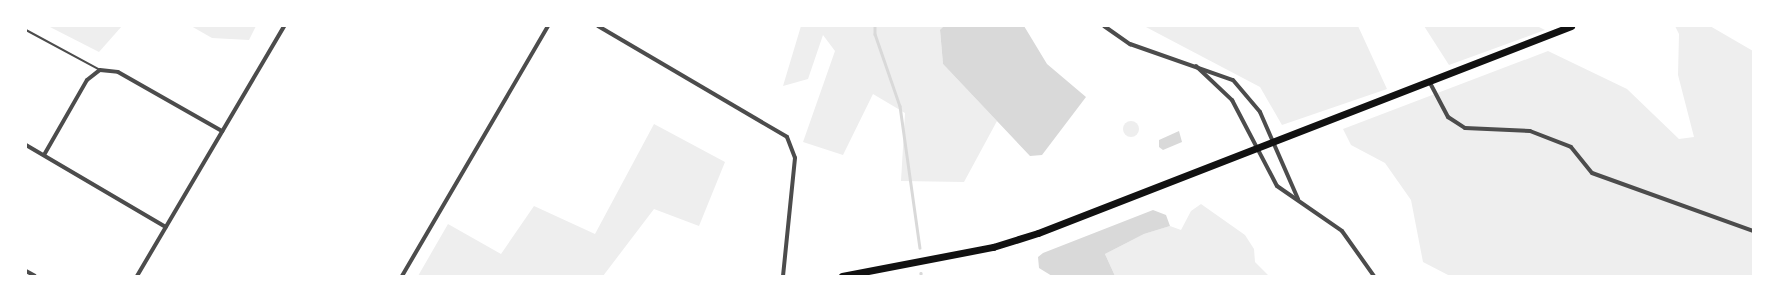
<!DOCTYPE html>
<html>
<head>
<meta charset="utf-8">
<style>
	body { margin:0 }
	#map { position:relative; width:1779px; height:302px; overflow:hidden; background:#fff; font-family:Roboto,sans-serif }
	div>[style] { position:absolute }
	.green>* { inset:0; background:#eee }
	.round { border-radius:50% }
	.water>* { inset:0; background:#d9d9d9 }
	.stream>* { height:2.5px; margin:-1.25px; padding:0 1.25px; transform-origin:1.25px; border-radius:1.25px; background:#d9d9d9 }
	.service>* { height:2px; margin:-1px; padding:0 1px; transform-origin:1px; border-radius:1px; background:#4c4c4c }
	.minor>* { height:4px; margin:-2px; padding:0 2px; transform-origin:2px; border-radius:2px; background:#4c4c4c }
	.primary>* { height:7px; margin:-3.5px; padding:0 3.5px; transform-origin:3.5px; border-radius:3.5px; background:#111 }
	span { translate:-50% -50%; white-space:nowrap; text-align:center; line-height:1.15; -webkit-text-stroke:4px #fff; paint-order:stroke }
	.frame { position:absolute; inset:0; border:27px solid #fff; pointer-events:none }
</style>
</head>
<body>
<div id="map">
	<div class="green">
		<i style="clip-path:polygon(48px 26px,122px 26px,99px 52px)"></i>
		<i style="clip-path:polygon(191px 26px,256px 26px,249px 40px,212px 38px)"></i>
		<i style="clip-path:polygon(801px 26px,944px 26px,940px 31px,943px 64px,997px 121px,964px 182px,901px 181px,905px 113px,873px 94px,843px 155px,803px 142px,835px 51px,823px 35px,808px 79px,783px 86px)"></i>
		<i style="clip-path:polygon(1144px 26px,1358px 26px,1387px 89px,1282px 125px,1260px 87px)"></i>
		<i style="clip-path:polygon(1424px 26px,1537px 26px,1545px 30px,1449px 65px)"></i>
		<i style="clip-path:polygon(1675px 26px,1710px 26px,1753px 51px,1753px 276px,1450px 276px,1423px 262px,1411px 200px,1385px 163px,1351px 145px,1343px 129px,1548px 51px,1627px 89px,1679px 139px,1694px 137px,1678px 75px,1679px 34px)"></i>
		<i class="round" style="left:1123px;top:121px;width:16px;height:16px"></i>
		<i style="clip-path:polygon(654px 124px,725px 162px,699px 226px,654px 209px,603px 276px,418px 276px,448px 224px,501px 254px,534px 206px,595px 234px)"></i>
		<i style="clip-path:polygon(1201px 204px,1245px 235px,1254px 249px,1255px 262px,1269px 276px,1115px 276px,1105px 254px,1144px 234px,1170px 226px,1181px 230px,1191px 211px)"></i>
	</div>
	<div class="water">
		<i style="clip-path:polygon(944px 26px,1024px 26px,1047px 64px,1086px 97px,1042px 155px,1030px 156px,943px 64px,940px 30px)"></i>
		<i style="clip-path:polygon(1179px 131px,1182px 142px,1163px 150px,1159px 147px,1159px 140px)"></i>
		<i style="clip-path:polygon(1153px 210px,1166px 215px,1170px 226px,1144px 234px,1105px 254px,1115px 276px,1052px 276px,1039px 268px,1038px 257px,1043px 253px)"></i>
	</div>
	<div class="stream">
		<i style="left:875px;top:26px;width:8px;rotate:90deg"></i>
		<i style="left:875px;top:34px;width:76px;rotate:70.9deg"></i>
		<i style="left:900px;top:106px;width:143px;rotate:82deg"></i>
		<i style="left:921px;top:273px;width:3px;rotate:90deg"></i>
	</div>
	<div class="service">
		<i style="left:26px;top:30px;width:84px;rotate:28.4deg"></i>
	</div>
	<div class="minor">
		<i style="left:598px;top:26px;width:219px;rotate:30.4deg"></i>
		<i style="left:787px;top:137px;width:22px;rotate:69deg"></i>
		<i style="left:795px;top:158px;width:119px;rotate:95.8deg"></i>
		<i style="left:1104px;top:26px;width:32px;rotate:35deg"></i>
		<i style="left:1130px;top:44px;width:109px;rotate:19.3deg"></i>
		<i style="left:1233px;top:80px;width:42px;rotate:49.8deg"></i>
		<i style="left:1260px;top:112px;width:95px;rotate:66.4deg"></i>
		<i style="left:1196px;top:66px;width:50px;rotate:43.4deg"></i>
		<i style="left:1232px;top:100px;width:97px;rotate:62.4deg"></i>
		<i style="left:1277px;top:186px;width:79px;rotate:34.7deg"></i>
		<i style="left:1342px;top:231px;width:55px;rotate:54.6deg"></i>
		<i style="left:1429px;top:81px;width:41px;rotate:62.2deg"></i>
		<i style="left:1448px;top:117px;width:20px;rotate:33deg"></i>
		<i style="left:1465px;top:128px;width:65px;rotate:2.6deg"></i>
		<i style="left:1530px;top:131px;width:44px;rotate:21.3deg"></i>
		<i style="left:1571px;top:147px;width:33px;rotate:51deg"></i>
		<i style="left:1592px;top:173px;width:171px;rotate:19.8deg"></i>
		<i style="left:26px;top:145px;width:162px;rotate:30.4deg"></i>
		<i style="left:44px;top:155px;width:86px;rotate:-60.2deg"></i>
		<i style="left:87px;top:80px;width:16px;rotate:-38deg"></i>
		<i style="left:100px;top:70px;width:18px;rotate:6deg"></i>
		<i style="left:118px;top:72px;width:120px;rotate:29.6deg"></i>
		<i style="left:26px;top:271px;width:10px;rotate:29deg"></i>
		<i style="left:137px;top:276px;width:290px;rotate:-59.5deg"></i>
		<i style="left:402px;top:276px;width:290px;rotate:-59.7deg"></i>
	</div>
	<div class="primary">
		<i style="left:842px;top:276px;width:154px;rotate:-10.9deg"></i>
		<i style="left:993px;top:247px;width:47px;rotate:-17.3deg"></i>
		<i style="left:1038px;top:233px;width:572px;rotate:-21.22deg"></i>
	</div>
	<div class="frame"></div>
</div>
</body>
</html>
